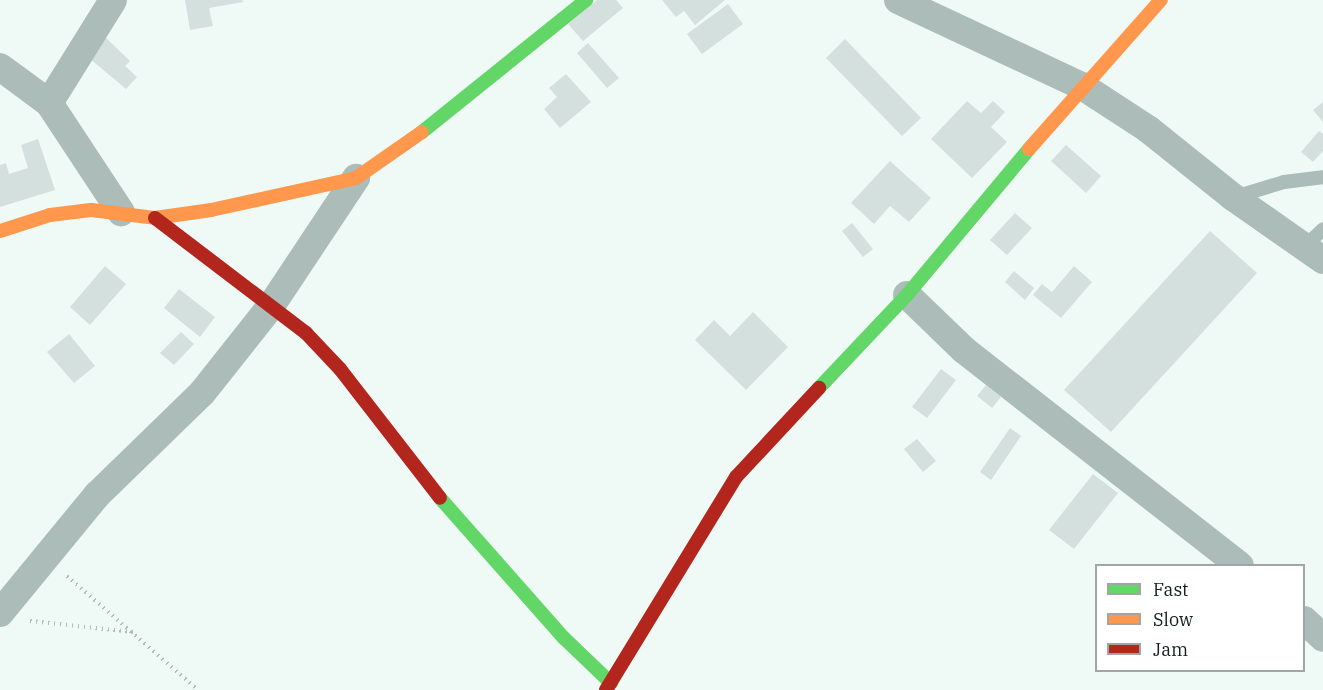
<!DOCTYPE html>
<html>
<head>
<meta charset="utf-8">
<style>
	body { margin:0 }
	#map { position:relative; width:1323px; height:690px; overflow:hidden; background:#effaf7; font-family:"IBM Plex Serif",serif }
	div>[style] { position:absolute }
	.building>* { inset:0; background:#d4e0dd }
	.path>* { height:4px; margin-top:-2px; transform-origin:0; background:repeating-linear-gradient(90deg,#b0bebb 0 1.5px,transparent 0 6px) }
	.lane>* { height:14px; margin:-7px; padding:0 7px; transform-origin:7px; border-radius:7px; background:#acbcb9 }
	.street>* { height:28px; margin:-14px; padding:0 14px; transform-origin:14px; border-radius:14px; background:#acbcb9 }
	.fast>* { height:14px; margin:-7px; padding:0 7px; transform-origin:7px; border-radius:7px; background:#63d668 }
	.slow>* { height:14px; margin:-7px; padding:0 7px; transform-origin:7px; border-radius:7px; background:#ff974d }
	.jam>* { height:14px; margin:-7px; padding:0 7px; transform-origin:7px; border-radius:7px; background:#b3261e }
	span { translate:-50% -50%; white-space:nowrap; text-align:center; line-height:1.15; -webkit-text-stroke:5px #fff; paint-order:stroke }
	.legend { position:absolute; left:1095px; top:564px; width:210px; height:108px; box-sizing:border-box; background:#fff; border:2px solid #a1a6a5; margin:0; padding:8px 10px; list-style:none; font-size:18px; color:#13201e }
	.legend li { display:flex; align-items:center; gap:12px; height:30px }
	.legend b { width:30px; border:2px solid #a1a6a5 }
</style>
</head>
<body>
<div id="map">
	<div class="building">
		<i style="clip-path:polygon(185px 0,242px 0,243px 2px,209px 8px,213px 26px,190px 30px)"></i>
		<i style="clip-path:polygon(597px 0,616px 0,623px 8px,583px 41px,568px 24px)"></i>
		<i style="clip-path:polygon(662px 0,725px 0,695px 25px,684px 11px,676px 17px)"></i>
		<i style="clip-path:polygon(728px 4px,743px 24px,702px 54px,687px 34px)"></i>
		<i style="clip-path:polygon(102px 34px,130px 61px,125px 66px,137px 77px,126px 89px,83px 53px)"></i>
		<i style="clip-path:polygon(845px 39px,921px 118px,902px 136px,826px 58px)"></i>
		<i style="clip-path:polygon(588px 43px,619px 78px,607px 88px,577px 53px)"></i>
		<i style="clip-path:polygon(566px 74px,591px 102px,560px 128px,544px 109px,557px 97px,549px 88px)"></i>
		<i style="clip-path:polygon(967px 101px,981px 113px,993px 101px,1005px 112px,991px 127px,1007px 142px,972px 178px,931px 139px)"></i>
		<i style="clip-path:polygon(1323px 102px,1323px 122px,1313px 110px)"></i>
		<i style="clip-path:polygon(1319px 131px,1323px 134px,1323px 151px,1313px 162px,1301px 152px)"></i>
		<i style="clip-path:polygon(38px 139px,55px 190px,0 207px,0 165px,6px 163px,9px 174px,28px 168px,21px 145px)"></i>
		<i style="clip-path:polygon(1066px 145px,1101px 176px,1086px 193px,1051px 161px)"></i>
		<i style="clip-path:polygon(890px 161px,931px 198px,909px 222px,890px 206px,874px 224px,851px 203px)"></i>
		<i style="clip-path:polygon(1015px 213px,1032px 228px,1007px 255px,990px 240px)"></i>
		<i style="clip-path:polygon(852px 223px,873px 249px,863px 257px,842px 231px)"></i>
		<i style="clip-path:polygon(1210px 231px,1257px 273px,1111px 432px,1064px 390px)"></i>
		<i style="clip-path:polygon(105px 266px,126px 284px,90px 325px,70px 307px)"></i>
		<i style="clip-path:polygon(1074px 266px,1092px 282px,1061px 318px,1033px 295px,1042px 284px,1052px 292px)"></i>
		<i style="clip-path:polygon(1014px 271px,1034px 288px,1025px 300px,1005px 282px)"></i>
		<i style="clip-path:polygon(179px 289px,215px 317px,200px 337px,164px 308px)"></i>
		<i style="clip-path:polygon(753px 312px,788px 347px,746px 390px,695px 340px,714px 320px,730px 336px)"></i>
		<i style="clip-path:polygon(181px 332px,194px 344px,174px 365px,160px 353px)"></i>
		<i style="clip-path:polygon(69px 334px,95px 366px,74px 383px,47px 352px)"></i>
		<i style="clip-path:polygon(941px 369px,956px 380px,927px 418px,912px 407px)"></i>
		<i style="clip-path:polygon(986px 385px,1001px 397px,992px 408px,977px 396px)"></i>
		<i style="clip-path:polygon(1010px 428px,1021px 436px,991px 480px,980px 472px)"></i>
		<i style="clip-path:polygon(917px 439px,936px 461px,923px 472px,904px 449px)"></i>
		<i style="clip-path:polygon(1093px 474px,1118px 493px,1074px 549px,1049px 530px)"></i>
	</div>
	<div class="path">
		<i style="left:67px;top:576px;width:174px;rotate:41deg"></i>
		<i style="left:30px;top:621px;width:104px;rotate:6.1deg"></i>
	</div>
	<div class="lane">
		<i style="left:1235px;top:197px;width:51px;rotate:-17deg"></i>
		<i style="left:1284px;top:182px;width:39px;rotate:-7deg"></i>
		<i style="left:1304px;top:247px;width:26px;rotate:-43deg"></i>
	</div>
	<div class="street">
		<i style="left:898px;top:0;width:203px;rotate:25.1deg"></i>
		<i style="left:1082px;top:86px;width:79px;rotate:33.1deg"></i>
		<i style="left:1148px;top:129px;width:109px;rotate:38.7deg"></i>
		<i style="left:1233px;top:197px;width:110px;rotate:35deg"></i>
		<i style="left:0;top:67px;width:61px;rotate:36.3deg"></i>
		<i style="left:49px;top:103px;width:131px;rotate:56.6deg"></i>
		<i style="left:49px;top:103px;width:121px;rotate:-58.1deg"></i>
		<i style="left:907px;top:295px;width:79px;rotate:44deg"></i>
		<i style="left:964px;top:350px;width:350px;rotate:38deg"></i>
		<i style="left:0;top:613px;width:153px;rotate:-50.6deg"></i>
		<i style="left:97px;top:495px;width:146px;rotate:-44.2deg"></i>
		<i style="left:202px;top:393px;width:111px;rotate:-51.6deg"></i>
		<i style="left:271px;top:306px;width:154px;rotate:-56.4deg"></i>
		<i style="left:1304px;top:620px;width:26px;rotate:43deg"></i>
	</div>
	<div class="fast">
		<i style="left:422px;top:132px;width:211px;rotate:-38.8deg"></i>
		<i style="left:819px;top:388px;width:128px;rotate:-46.6deg"></i>
		<i style="left:907px;top:295px;width:190px;rotate:-50.1deg"></i>
		<i style="left:440px;top:498px;width:187px;rotate:48.5deg"></i>
		<i style="left:564px;top:638px;width:65px;rotate:43.8deg"></i>
	</div>
	<div class="slow">
		<i style="left:1029px;top:149px;width:199px;rotate:-48.5deg"></i>
		<i style="left:0;top:231px;width:52px;rotate:-17.7deg"></i>
		<i style="left:50px;top:215px;width:41px;rotate:-7deg"></i>
		<i style="left:91px;top:210px;width:64px;rotate:7.1deg"></i>
		<i style="left:155px;top:218px;width:57px;rotate:-8.1deg"></i>
		<i style="left:211px;top:210px;width:148px;rotate:-12.4deg"></i>
		<i style="left:356px;top:178px;width:80px;rotate:-34.9deg"></i>
	</div>
	<div class="jam">
		<i style="left:155px;top:218px;width:190px;rotate:37.3deg"></i>
		<i style="left:306px;top:333px;width:50px;rotate:46.6deg"></i>
		<i style="left:340px;top:369px;width:163px;rotate:52.2deg"></i>
		<i style="left:606px;top:690px;width:250px;rotate:-58.6deg"></i>
		<i style="left:736px;top:477px;width:122px;rotate:-47deg"></i>
	</div>
	<ul class="legend">
	<li><b style="height:8px;background:#63d668"></b>Fast</li>
	<li><b style="height:8px;background:#ff974d"></b>Slow</li>
	<li><b style="height:8px;background:#b3261e"></b>Jam</li>
	</ul>
</div>
</body>
</html>
